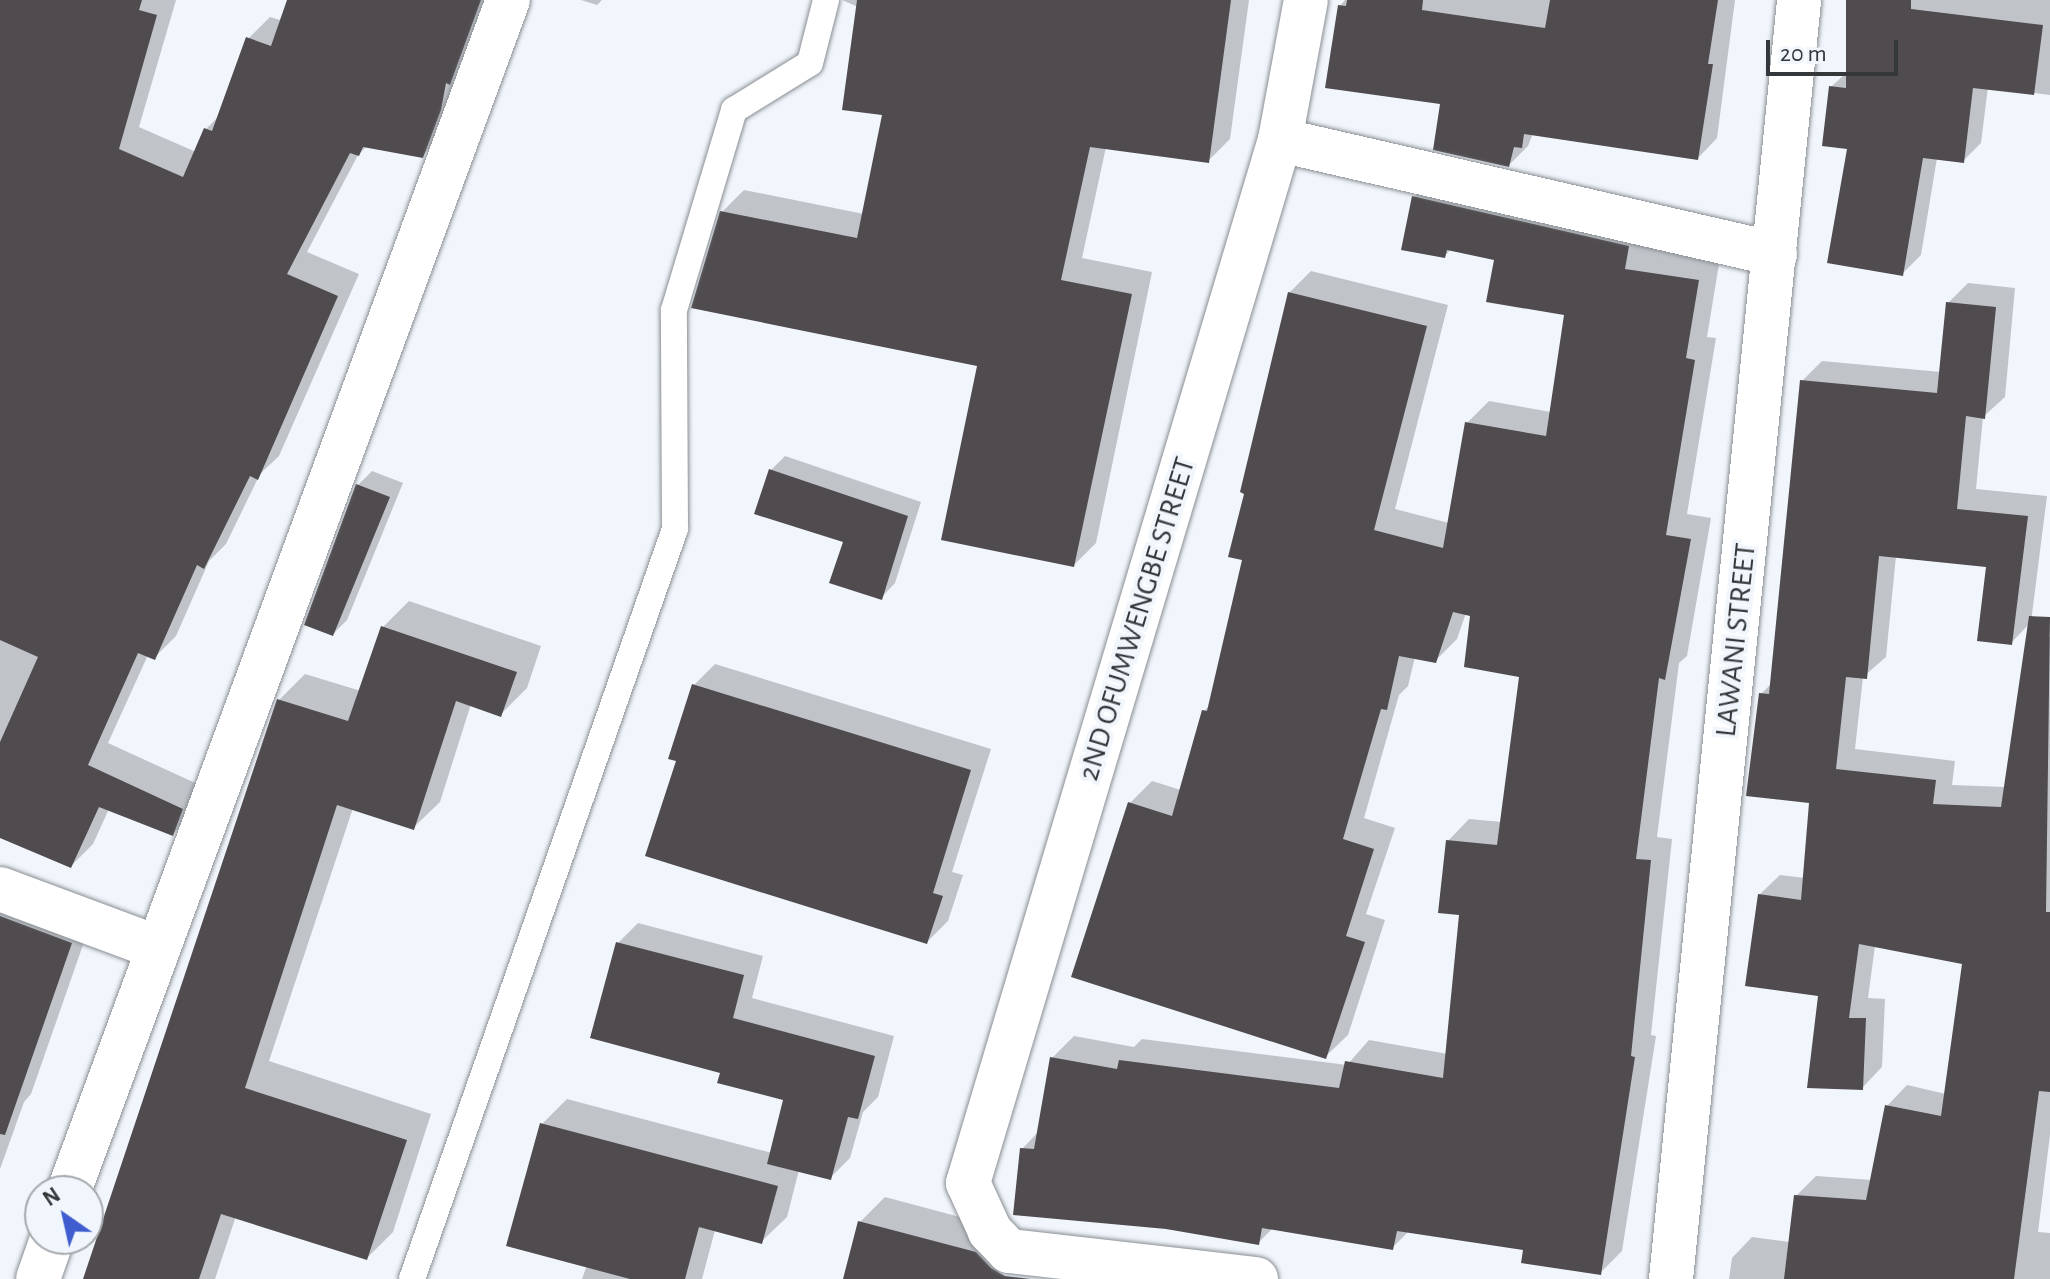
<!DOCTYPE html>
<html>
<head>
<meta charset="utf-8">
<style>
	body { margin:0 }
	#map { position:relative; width:2050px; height:1279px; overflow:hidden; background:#f1f6fc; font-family:"Alegreya Sans",sans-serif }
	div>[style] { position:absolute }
	.shadow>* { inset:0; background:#0003 }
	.building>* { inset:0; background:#4f4b4f }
	.roads { filter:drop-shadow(0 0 2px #898e93) drop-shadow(0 0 2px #898e93) }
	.lane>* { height:26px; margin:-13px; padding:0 13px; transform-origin:13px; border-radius:13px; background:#fff }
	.street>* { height:44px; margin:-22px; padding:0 22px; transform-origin:22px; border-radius:22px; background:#fff }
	span { translate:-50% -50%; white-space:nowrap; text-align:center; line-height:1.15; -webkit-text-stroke:8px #f1f6fc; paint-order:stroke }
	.street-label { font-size:30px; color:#35383a }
	.north { position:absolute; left:24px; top:1175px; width:80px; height:80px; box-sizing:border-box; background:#f1f6fc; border:2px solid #a6aaae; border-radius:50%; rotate:326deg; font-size:22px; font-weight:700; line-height:32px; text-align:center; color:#35383a }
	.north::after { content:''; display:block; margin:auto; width:28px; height:36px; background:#405dd0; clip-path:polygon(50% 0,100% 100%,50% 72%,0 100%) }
	.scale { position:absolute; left:1766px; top:40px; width:132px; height:36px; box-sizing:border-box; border:4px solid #35383a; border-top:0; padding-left:10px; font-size:24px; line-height:28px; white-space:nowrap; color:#35383a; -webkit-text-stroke:6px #f1f6fc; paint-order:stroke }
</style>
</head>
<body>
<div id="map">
	<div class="shadow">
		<i style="clip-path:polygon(0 0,176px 0,139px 127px,196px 152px,206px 129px,220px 115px,248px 39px,270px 17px,280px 20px,289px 0,494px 0,444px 134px,422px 156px,367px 146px,358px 155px,307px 252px,359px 274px,279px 456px,260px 474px,226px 544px,209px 561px,176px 636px,154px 658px,148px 655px,108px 743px,204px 787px,194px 812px,173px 834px,109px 809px,93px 844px,71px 866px,0 835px)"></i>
		<i style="clip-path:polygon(581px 0,602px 0,597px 5px)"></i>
		<i style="clip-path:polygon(842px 0,1249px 0,1230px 139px,1208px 161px,1106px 147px,1082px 258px,1152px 272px,1096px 543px,1074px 565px,979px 364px,722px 212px,744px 190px,864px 214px,885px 114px,858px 7px)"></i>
		<i style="clip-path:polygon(1345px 0,1735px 0,1717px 138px,1698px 158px,1533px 133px,1528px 146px,1509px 165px,1340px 6px)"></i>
		<i style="clip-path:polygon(1848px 0,2050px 0,2050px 95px,1988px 87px,1981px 143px,1963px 161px,1937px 158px,1921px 255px,1903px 273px,1850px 147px,1831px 87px,1848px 71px)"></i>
		<i style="clip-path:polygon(1436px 175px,1650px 225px,1646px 247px,1720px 258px,1707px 337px,1716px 338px,1687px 514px,1711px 518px,1687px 656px,1679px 663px,1657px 837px,1672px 839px,1651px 1035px,1656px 1036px,1622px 1251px,1600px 1273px,1526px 1248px,1409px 1231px,1392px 1248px,1273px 1228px,1258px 1243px,1022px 1149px,1039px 1131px,1052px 1058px,1074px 1036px,1134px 1047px,1142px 1039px,1347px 1065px,1369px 1040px,1448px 1054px,1462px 913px,1448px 841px,1469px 819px,1502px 822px,1521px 675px,1472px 614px,1466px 613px,1457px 639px,1436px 660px,1415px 657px,1408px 686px,1399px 695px,1364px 818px,1395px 828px,1366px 914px,1385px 920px,1348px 1035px,1326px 1056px,1130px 803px,1152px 781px,1181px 790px,1204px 711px,1211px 704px,1244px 559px,1289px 293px,1311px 271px,1448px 305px,1395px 509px,1449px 523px,1467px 423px,1489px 401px,1551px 412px,1566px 313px,1496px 259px,1451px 249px,1445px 256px,1414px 197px)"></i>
		<i style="clip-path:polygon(1968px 283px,2015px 288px,2005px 397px,1983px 417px,1976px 489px,2047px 496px,2031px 622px,2011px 643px,1988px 565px,1896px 556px,1886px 657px,1863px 677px,1855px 749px,1955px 761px,1952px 785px,2006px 787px,2045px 636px,2050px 637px,2050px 1135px,2038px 1232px,2050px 1233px,2050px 1279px,1729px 1279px,1732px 1258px,1752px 1237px,1790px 1242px,1796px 1196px,1816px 1176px,1872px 1180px,1887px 1106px,1907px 1085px,1946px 1094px,1964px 963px,1875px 946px,1868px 998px,1885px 999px,1882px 1067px,1862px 1088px,1820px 994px,1759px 895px,1780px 875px,1805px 878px,1811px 801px,1761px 694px,1773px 682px,1802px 381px,1822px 361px,1941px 372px,1948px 303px)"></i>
		<i style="clip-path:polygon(785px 456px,921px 502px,895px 583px,881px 598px,845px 541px,771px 470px)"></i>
		<i style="clip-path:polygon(372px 471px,403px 483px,347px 620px,333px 634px,358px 485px)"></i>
		<i style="clip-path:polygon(409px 601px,541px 646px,527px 688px,501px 714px,471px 704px,440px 802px,413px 828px,353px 808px,269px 1061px,431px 1114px,393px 1232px,367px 1258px,236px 1216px,215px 1279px,86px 1279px,279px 700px,305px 674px,361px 691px,383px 627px)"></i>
		<i style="clip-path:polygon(715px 664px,991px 749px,952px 872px,963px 875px,948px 921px,927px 942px,679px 760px,694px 685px)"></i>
		<i style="clip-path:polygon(0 889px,91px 922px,31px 1094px,24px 1102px,0 1169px)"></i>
		<i style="clip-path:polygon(638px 923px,763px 956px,752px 998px,894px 1036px,878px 1097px,863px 1112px,850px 1158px,830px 1178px,799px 1170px,787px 1217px,761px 1242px,715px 1230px,702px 1279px,582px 1279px,587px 1265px,542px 1124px,567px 1099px,772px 1153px,786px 1098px,722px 1071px,618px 943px)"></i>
		<i style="clip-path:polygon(885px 1197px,1001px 1228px,1009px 1236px,997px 1279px,845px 1279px,860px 1222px)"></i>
	</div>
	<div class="building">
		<i style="clip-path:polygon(0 0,142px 0,139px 10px,157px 15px,119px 149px,183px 177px,204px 128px,212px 131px,246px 37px,271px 46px,287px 0,481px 0,450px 85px,446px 83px,441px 110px,423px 158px,363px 147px,359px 156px,350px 153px,287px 274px,338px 296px,258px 480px,250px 476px,204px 569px,197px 565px,155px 660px,138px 653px,88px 765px,183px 809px,173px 836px,99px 807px,71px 868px,0 838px,0 742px,38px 657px,0 640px)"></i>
		<i style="clip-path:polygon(857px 0,1231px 0,1209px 163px,1090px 147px,1061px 280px,1132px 294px,1074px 567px,941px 540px,977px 366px,691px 308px,720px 211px,857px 238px,882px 115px,842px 110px)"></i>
		<i style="clip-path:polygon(1347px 0,1423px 0,1422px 10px,1545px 28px,1550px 0,1718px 0,1708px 64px,1713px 64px,1698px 160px,1524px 134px,1522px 148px,1514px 147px,1509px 167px,1433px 150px,1440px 104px,1325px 88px,1338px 5px,1346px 6px)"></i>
		<i style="clip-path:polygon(1846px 0,1911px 0,1911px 9px,2043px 25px,2034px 95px,1973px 88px,1964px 163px,1923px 158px,1903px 276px,1827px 263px,1847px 149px,1822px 146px,1829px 86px,1846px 88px)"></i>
		<i style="clip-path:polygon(1412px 196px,1629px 246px,1625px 269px,1699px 280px,1686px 358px,1695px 360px,1666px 535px,1691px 539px,1665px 680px,1659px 678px,1636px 859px,1651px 860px,1631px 1056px,1635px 1057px,1601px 1275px,1521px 1263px,1523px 1250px,1397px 1231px,1393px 1250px,1262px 1228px,1259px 1245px,1166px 1229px,1013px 1215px,1020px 1148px,1034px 1149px,1050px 1057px,1117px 1069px,1119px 1060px,1339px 1088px,1345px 1061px,1443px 1078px,1459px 915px,1438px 913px,1446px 840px,1497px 845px,1519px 677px,1464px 667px,1470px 616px,1453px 612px,1436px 663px,1399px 656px,1387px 710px,1381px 709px,1343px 839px,1374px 849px,1346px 936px,1365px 942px,1326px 1059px,1071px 977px,1128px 802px,1172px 816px,1202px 710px,1207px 711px,1242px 560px,1228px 557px,1244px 494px,1240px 492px,1288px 292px,1427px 326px,1374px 530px,1443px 548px,1465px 422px,1546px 436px,1564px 315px,1486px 302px,1494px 260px,1447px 250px,1445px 258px,1401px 250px)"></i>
		<i style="clip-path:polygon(1946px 302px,1996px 307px,1985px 419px,1966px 416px,1957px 509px,2028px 516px,2012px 645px,1977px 641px,1986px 567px,1879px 556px,1867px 679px,1846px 677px,1836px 769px,1936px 780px,1933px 804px,2001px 807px,2029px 616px,2050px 617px,2046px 912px,2050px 912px,2050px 1092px,2039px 1091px,2014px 1279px,1784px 1279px,1794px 1195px,1866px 1200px,1885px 1105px,1941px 1116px,1962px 964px,1859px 944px,1849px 1018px,1866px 1018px,1863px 1090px,1807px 1088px,1818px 996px,1745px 986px,1758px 894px,1801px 900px,1809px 803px,1746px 796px,1759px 693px,1769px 694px,1800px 380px,1937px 393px)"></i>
		<i style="clip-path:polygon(769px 469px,908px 516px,882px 600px,829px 583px,843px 542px,754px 514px)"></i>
		<i style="clip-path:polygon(356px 484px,390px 497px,333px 636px,304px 625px)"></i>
		<i style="clip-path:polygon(381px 626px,517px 672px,501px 717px,456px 701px,414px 830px,337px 805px,245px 1088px,407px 1140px,367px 1260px,221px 1214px,199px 1279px,83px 1279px,277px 699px,348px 721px)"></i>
		<i style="clip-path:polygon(692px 684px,971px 770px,933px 893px,943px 896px,927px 944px,645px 856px,676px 761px,668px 759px)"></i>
		<i style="clip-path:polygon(0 916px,72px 943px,5px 1135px,0 1134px)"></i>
		<i style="clip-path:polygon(616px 942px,744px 975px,733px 1018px,875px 1056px,858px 1119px,848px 1117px,831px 1180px,767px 1164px,783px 1100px,717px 1083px,720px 1073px,590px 1038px)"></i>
		<i style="clip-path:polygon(540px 1123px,778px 1186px,762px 1244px,699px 1227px,685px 1279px,630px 1279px,506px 1246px)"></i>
		<i style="clip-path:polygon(858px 1221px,976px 1252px,991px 1268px,1005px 1276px,1031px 1279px,843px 1279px)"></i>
	</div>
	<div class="roads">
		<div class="lane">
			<i style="left:412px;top:1279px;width:795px;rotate:-70.68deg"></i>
			<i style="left:675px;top:529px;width:219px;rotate:-90.3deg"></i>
			<i style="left:674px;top:310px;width:209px;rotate:-73.3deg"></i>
			<i style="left:734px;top:110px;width:89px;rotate:-31.7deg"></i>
			<i style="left:810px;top:63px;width:65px;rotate:-75.7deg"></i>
		</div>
		<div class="street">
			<i style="left:1280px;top:140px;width:508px;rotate:12.97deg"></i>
			<i style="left:0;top:889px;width:166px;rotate:20.4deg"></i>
			<i style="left:69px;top:1191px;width:1269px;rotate:-69.77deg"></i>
			<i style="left:38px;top:1279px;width:42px;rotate:-70.7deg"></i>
			<i style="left:1256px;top:1279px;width:249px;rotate:-173.5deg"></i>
			<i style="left:1009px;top:1251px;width:28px;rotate:-134deg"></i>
			<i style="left:990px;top:1231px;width:53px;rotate:-114.6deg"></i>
			<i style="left:968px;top:1183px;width:1089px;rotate:-73.35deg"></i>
			<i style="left:1280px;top:140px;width:142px;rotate:-79.5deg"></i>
			<i style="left:1671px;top:1279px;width:1285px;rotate:-84.28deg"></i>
		</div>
	</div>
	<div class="street-label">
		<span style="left:1137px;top:619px;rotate:-73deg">2ND OFUMWENGBE STREET</span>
		<span style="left:1736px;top:640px;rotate:-84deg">LAWANI STREET</span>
	</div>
	<div class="north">N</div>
	<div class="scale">20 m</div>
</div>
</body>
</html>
